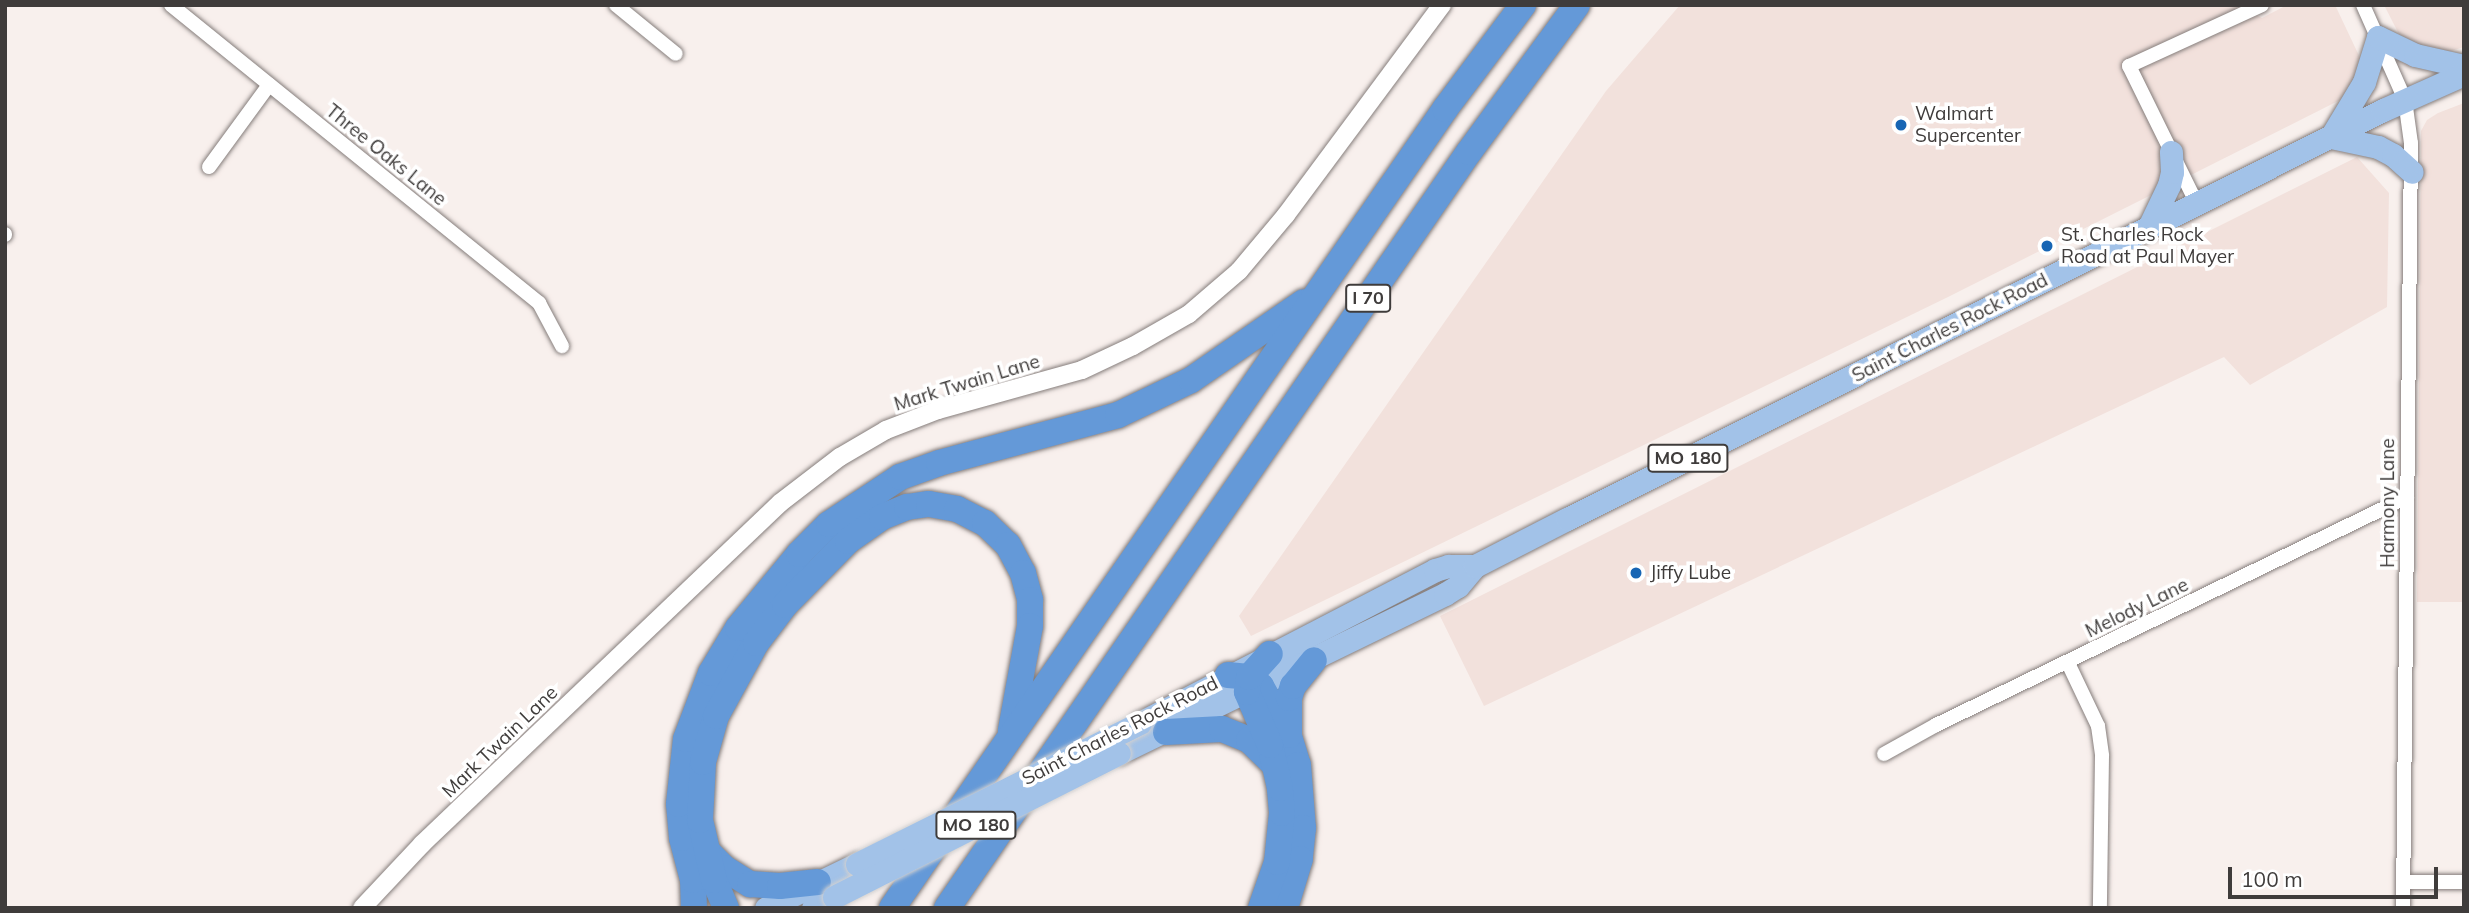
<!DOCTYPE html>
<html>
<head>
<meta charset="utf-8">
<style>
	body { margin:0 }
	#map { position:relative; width:2469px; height:913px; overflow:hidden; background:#f8f0ed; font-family:Mulish,sans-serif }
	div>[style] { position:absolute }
	.built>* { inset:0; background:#f2e1dc }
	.roads { filter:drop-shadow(0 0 2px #857d7b) drop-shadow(0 0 2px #857d7b) }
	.minor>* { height:14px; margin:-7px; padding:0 7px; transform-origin:7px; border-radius:7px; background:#fff }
	.tertiary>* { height:18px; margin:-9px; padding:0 9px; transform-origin:9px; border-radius:9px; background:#fff }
	.primary>* { height:23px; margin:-11.5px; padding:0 11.5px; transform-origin:11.5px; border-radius:11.5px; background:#a2c2e8 }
	.motorway>* { height:26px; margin:-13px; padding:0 13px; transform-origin:13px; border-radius:13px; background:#6499d8 }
	.bridges { filter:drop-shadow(0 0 2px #d1d0d0) drop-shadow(0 0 2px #d1d0d0) }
	.primary-bridge>* { height:23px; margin:-11.5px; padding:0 11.5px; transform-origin:11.5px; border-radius:11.5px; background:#a2c2e8 }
	.dots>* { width:19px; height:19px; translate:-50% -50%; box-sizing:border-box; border:4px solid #fff; border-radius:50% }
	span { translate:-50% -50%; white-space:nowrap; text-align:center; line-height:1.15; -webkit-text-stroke:7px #fff; paint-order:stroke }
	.shield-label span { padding:2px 5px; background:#fff; border:2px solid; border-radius:5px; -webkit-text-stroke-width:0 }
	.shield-label { font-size:18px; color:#3f3c3b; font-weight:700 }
	.poi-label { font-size:19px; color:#3f3c3b }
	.left { translate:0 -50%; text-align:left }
	.street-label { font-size:19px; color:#3f3c3b }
	.frame { position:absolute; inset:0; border:7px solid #3f3c3b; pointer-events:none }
	.scale { position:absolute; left:2228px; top:867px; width:210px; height:32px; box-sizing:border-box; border:4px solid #3f3c3b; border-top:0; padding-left:9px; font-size:21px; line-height:24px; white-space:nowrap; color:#3f3c3b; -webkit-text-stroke:5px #fff; paint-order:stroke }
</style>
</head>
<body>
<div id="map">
	<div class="built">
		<i style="clip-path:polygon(1680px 5px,2238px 5px,2262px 18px,2287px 5px,2329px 5px,2336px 7px,2362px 62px,2344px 98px,1948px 297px,1251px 636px,1239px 616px,1606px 91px)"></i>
		<i style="clip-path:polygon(2384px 5px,2464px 5px,2464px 47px,2435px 56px,2404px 44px)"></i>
		<i style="clip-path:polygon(2464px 103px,2464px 602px,2417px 602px,2421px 131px,2427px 120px,2438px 113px)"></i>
		<i style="clip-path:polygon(2357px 157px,2389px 193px,2387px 307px,2250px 385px,2224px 357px,1484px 706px,1440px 616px)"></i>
	</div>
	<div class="roads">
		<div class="minor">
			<i style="left:171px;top:5px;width:474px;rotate:39deg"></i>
			<i style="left:539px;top:303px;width:49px;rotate:61.9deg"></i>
			<i style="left:616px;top:5px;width:77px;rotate:39.2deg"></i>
			<i style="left:2363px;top:5px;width:104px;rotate:66.1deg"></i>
			<i style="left:2405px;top:100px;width:43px;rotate:82.1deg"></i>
			<i style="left:2411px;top:143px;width:765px;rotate:90.6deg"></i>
			<i style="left:209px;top:167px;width:102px;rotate:-53.8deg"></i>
			<i style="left:2197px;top:204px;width:154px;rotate:-116.2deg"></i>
			<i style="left:2129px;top:66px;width:146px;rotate:-24.6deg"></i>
			<i style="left:5px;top:234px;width:1px;rotate:90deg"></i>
			<i style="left:2068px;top:663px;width:70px;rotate:64.5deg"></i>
			<i style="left:2098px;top:726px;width:30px;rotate:82deg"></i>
			<i style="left:2102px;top:756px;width:152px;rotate:90.8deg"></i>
			<i style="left:1884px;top:754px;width:60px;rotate:-29.1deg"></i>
			<i style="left:1936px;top:725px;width:523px;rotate:-25.83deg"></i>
			<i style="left:2403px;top:882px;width:61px"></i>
		</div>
		<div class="tertiary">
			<i style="left:362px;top:908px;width:88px;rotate:-46.8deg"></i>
			<i style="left:422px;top:844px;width:494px;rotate:-43.6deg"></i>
			<i style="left:780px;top:503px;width:76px;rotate:-37.5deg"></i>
			<i style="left:840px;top:457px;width:53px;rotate:-30.4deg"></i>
			<i style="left:886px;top:430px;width:56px;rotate:-21deg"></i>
			<i style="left:938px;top:410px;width:149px;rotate:-15.5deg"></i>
			<i style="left:1082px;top:370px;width:56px;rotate:-25.2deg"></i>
			<i style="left:1133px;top:346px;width:64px;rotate:-29.7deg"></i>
			<i style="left:1189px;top:314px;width:66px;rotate:-40.7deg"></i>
			<i style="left:1239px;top:271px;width:73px;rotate:-50deg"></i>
			<i style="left:1286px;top:215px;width:262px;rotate:-53.4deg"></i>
		</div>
		<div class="primary">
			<i style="left:2331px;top:137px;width:64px;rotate:-59deg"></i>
			<i style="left:2364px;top:82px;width:47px;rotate:-72.7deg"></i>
			<i style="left:2378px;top:37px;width:41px;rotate:25.9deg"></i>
			<i style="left:2415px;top:55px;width:50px;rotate:12.7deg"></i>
			<i style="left:2331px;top:137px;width:48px;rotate:12deg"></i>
			<i style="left:2378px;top:147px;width:17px;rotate:28deg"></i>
			<i style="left:2393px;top:155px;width:25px;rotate:42deg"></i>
			<i style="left:2148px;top:229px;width:49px;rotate:-64.5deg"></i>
			<i style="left:2169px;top:185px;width:13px;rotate:-77deg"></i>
			<i style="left:2172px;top:172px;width:20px;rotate:-93deg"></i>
			<i style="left:1140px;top:723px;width:332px;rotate:-27.4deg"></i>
			<i style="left:1435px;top:570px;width:14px;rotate:-17deg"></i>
			<i style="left:1448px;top:566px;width:27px"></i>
			<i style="left:1119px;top:753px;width:363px;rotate:-26deg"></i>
			<i style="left:1445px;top:594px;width:15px;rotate:-32deg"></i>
			<i style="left:1458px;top:586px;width:26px;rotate:-50deg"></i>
			<i style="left:1475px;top:566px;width:103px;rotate:-27.1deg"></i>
			<i style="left:1567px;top:519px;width:913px;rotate:-26.62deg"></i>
			<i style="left:2383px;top:110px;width:89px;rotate:-24deg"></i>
			<i style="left:766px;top:908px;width:101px;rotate:-25.8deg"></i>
			<i style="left:813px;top:908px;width:24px;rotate:-28deg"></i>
		</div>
		<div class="motorway">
			<i style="left:1228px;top:675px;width:21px;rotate:5deg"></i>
			<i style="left:1249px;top:677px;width:15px;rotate:37deg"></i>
			<i style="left:1261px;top:686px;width:57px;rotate:60.8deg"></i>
			<i style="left:1289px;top:736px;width:30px;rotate:73deg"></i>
			<i style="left:1298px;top:765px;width:63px;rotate:85.5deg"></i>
			<i style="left:1303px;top:828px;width:31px;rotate:96deg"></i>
			<i style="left:1300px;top:859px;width:51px;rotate:107deg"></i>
			<i style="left:1166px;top:732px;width:56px;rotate:-3.1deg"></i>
			<i style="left:1222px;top:729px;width:29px;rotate:22deg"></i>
			<i style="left:1249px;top:740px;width:35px;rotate:44deg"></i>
			<i style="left:1289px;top:735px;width:37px;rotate:-90deg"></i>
			<i style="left:1289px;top:698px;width:13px;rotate:-72deg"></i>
			<i style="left:1293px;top:686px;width:33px;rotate:-51deg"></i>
			<i style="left:707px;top:851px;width:24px;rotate:45deg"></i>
			<i style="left:724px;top:868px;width:31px;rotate:32deg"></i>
			<i style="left:750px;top:884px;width:30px;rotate:4deg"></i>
			<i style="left:780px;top:886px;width:38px;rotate:-6deg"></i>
			<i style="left:694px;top:908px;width:28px;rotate:-92deg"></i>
			<i style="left:693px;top:880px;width:43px;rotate:-104.7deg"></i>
			<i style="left:682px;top:838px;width:34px;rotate:-95deg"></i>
			<i style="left:679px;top:804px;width:65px;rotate:-83.9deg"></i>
			<i style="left:686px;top:739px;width:71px;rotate:-69.3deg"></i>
			<i style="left:711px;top:673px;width:52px;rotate:-59deg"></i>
			<i style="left:738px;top:628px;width:96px;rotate:-50.5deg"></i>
			<i style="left:799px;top:554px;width:42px;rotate:-45deg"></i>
			<i style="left:829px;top:524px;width:85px;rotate:-33.5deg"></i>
			<i style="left:900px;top:477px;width:41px;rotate:-19.7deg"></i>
			<i style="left:939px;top:463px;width:185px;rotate:-15deg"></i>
			<i style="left:1118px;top:415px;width:81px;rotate:-25.6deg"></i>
			<i style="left:1191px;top:380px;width:137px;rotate:-34.6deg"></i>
			<i style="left:726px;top:908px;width:30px;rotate:-113deg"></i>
			<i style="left:714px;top:880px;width:62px;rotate:-103.1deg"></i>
			<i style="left:700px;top:820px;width:58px;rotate:-87deg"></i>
			<i style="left:703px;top:762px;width:48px;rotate:-74.2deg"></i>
			<i style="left:716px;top:716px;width:83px;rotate:-61.3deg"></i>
			<i style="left:756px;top:643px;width:48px;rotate:-52.7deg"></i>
			<i style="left:785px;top:605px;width:90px;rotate:-45.5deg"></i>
			<i style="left:848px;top:541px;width:42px;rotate:-35.2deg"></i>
			<i style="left:882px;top:517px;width:27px;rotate:-22deg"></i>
			<i style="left:907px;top:507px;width:22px;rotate:-8deg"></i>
			<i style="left:929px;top:504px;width:28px;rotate:10deg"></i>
			<i style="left:957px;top:509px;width:31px;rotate:27deg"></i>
			<i style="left:985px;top:523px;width:32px;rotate:44deg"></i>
			<i style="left:1008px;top:545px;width:32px;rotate:62deg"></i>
			<i style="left:1023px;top:573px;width:28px;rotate:75deg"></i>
			<i style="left:1030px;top:600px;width:26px;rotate:90deg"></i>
			<i style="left:1030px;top:626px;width:106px;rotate:100.4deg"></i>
			<i style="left:892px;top:908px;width:972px;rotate:-55.31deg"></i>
			<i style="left:1445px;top:109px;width:130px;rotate:-53.1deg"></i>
			<i style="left:947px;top:908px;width:919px;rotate:-55.38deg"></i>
			<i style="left:1469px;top:152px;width:182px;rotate:-53.7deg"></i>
			<i style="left:1261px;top:908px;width:49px;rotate:-70.8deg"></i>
			<i style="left:1277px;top:862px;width:49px;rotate:-84.2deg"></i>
			<i style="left:1282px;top:813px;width:25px;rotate:-95deg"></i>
			<i style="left:1280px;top:788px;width:44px;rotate:-103.1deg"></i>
			<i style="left:1270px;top:745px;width:58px;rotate:-113.5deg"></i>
			<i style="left:1247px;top:692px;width:15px;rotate:-82deg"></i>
			<i style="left:1249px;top:677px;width:31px;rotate:-48deg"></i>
		</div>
	</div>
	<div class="bridges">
		<div class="primary-bridge">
			<i style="left:857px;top:864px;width:316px;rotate:-26.5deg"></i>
			<i style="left:834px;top:897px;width:319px;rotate:-26.8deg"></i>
		</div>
	</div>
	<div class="dots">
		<i style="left:1901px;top:125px;background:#1765b4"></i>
		<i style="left:2047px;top:246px;background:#1765b4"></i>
		<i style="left:1636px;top:573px;background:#1765b4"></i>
	</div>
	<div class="shield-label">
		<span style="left:1368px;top:298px">I 70</span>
		<span style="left:1688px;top:458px">MO 180</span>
		<span style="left:976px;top:825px">MO 180</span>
	</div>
	<div class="poi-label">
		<span class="left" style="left:1915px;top:125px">Walmart<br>Supercenter</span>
		<span class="left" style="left:2061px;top:246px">St. Charles Rock<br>Road at Paul Mayer</span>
		<span class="left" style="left:1650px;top:573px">Jiffy Lube</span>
	</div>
	<div class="street-label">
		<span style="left:386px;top:155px;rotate:39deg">Three Oaks Lane</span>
		<span style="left:1950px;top:328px;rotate:-27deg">Saint Charles Rock Road</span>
		<span style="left:967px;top:383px;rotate:-17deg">Mark Twain Lane</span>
		<span style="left:2388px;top:503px;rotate:-90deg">Harmony Lane</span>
		<span style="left:2137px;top:608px;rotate:-26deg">Melody Lane</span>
		<span style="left:1120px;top:731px;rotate:-27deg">Saint Charles Rock Road</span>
		<span style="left:500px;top:742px;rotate:-44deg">Mark Twain Lane</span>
	</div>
	<div class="frame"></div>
	<div class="scale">100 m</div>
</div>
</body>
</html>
